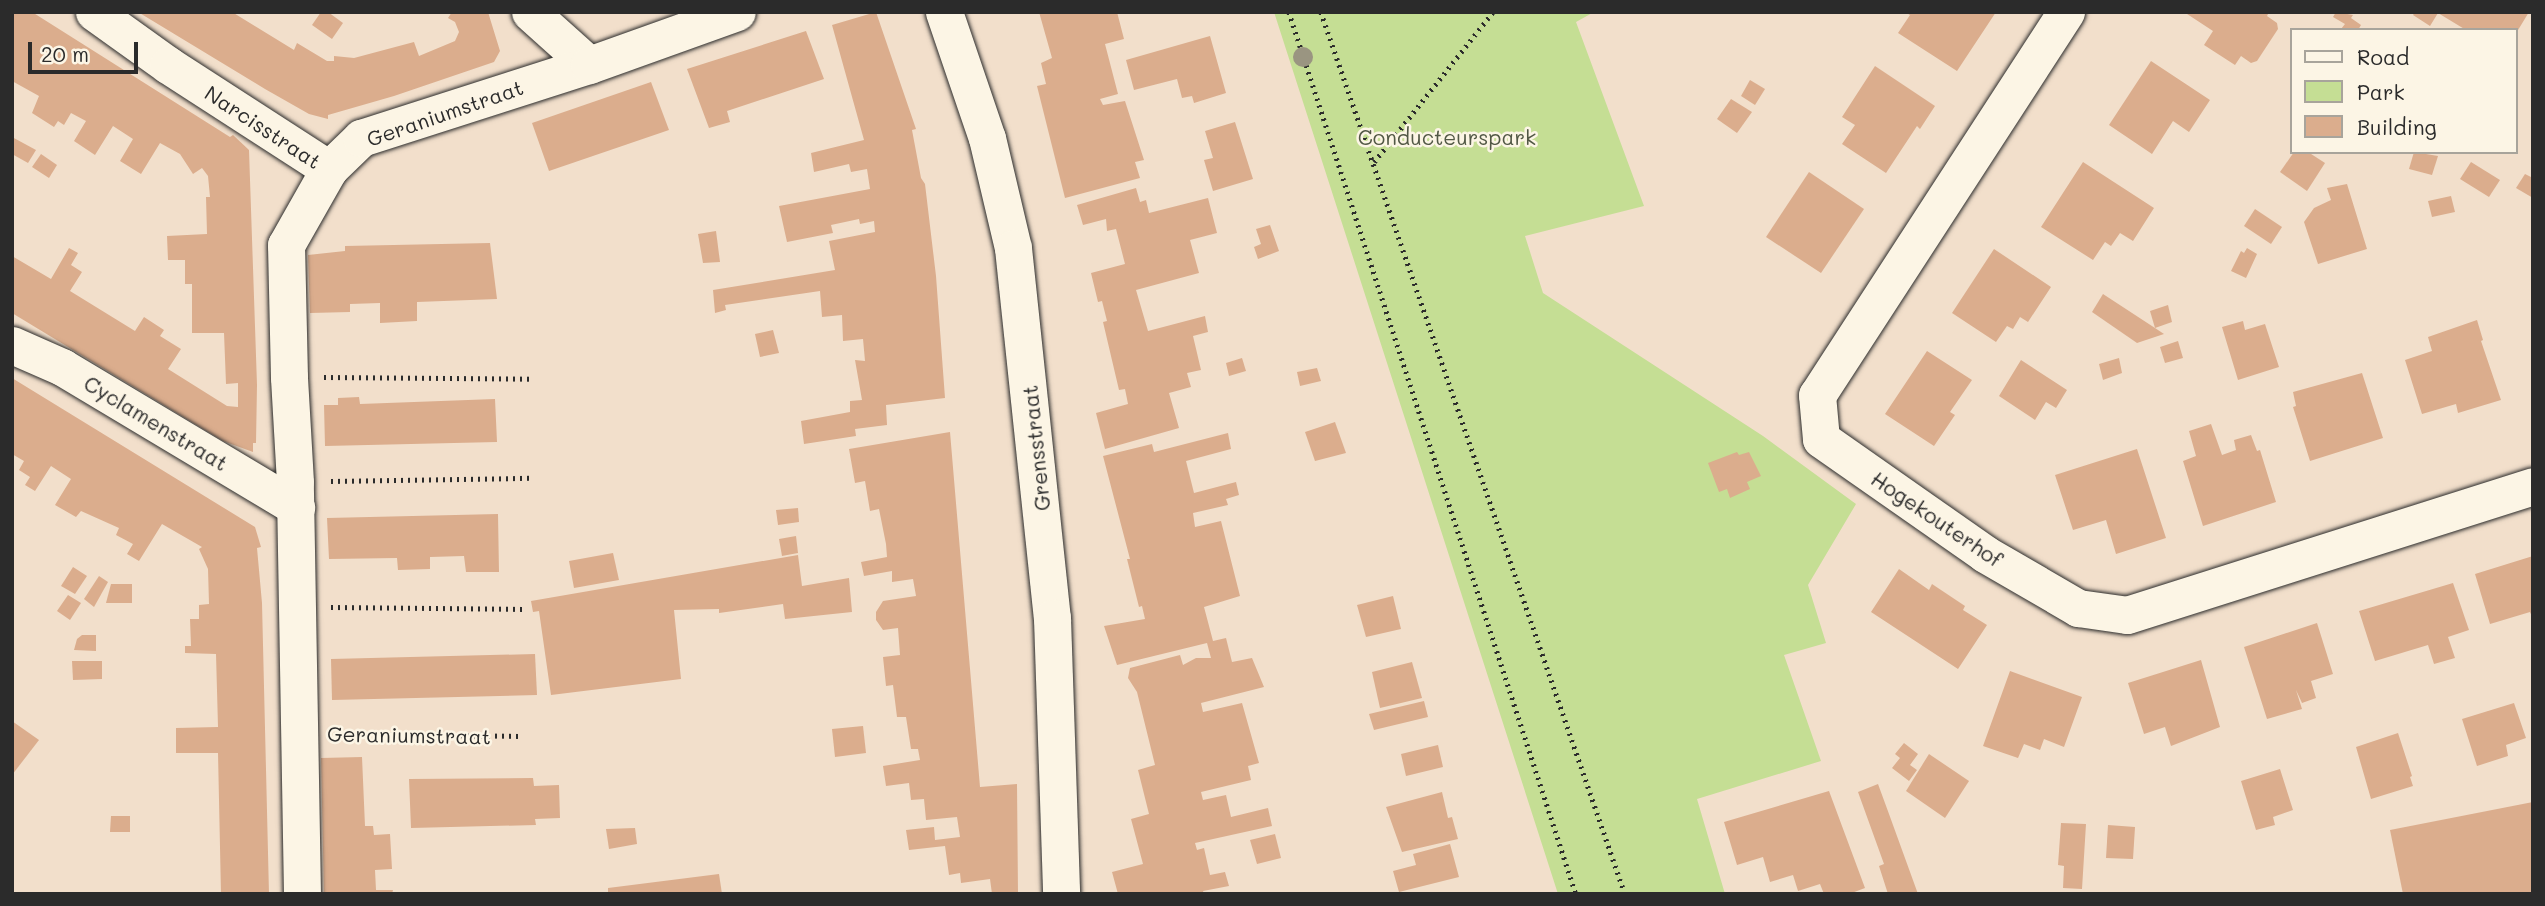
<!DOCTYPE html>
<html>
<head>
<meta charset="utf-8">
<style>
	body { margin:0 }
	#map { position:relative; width:2545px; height:906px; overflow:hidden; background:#f2dfcb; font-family:Mali,sans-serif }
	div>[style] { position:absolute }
	.green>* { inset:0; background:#c5de94 }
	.building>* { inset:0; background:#dbad8d }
	.path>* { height:4.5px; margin-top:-2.25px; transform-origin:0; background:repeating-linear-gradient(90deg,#2b2b2b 0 2px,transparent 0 7px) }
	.roads { filter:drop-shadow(0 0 2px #2b2b2b) drop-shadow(0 0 2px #2b2b2b) }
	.street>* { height:37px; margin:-18.5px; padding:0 18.5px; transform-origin:18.5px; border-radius:18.5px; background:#fcf5e5 }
	.trees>* { width:20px; height:20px; margin:-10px; border-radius:50%; background:#9a9581 }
	span { translate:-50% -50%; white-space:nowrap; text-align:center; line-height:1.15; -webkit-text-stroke:5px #fcf5e5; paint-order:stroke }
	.street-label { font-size:21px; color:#2b2b2b }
	.park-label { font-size:21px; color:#525845 }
	.frame { position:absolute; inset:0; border:14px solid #2b2b2b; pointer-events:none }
	.legend { position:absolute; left:2290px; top:28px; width:228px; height:126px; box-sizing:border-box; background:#fcf5e5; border:2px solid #a8a49b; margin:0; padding:9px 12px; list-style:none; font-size:21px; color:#2b2b2b }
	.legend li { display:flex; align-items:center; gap:14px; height:35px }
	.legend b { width:35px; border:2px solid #a8a49b }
	.scale { position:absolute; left:28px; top:42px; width:110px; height:32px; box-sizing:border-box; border:4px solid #2b2b2b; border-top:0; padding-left:9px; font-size:21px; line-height:24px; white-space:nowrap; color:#2b2b2b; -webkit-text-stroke:5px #fcf5e5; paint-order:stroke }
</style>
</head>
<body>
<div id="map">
	<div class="green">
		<i style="clip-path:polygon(1274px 12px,1594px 12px,1576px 22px,1644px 206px,1525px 236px,1543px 293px,1763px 436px,1856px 504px,1808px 585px,1826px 643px,1784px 655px,1821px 761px,1697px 799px,1725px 894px,1558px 894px)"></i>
	</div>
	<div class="building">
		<i style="clip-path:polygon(12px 12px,32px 12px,230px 137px,233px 135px,249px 150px,257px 385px,256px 443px,253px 443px,253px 452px,223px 441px,12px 313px,12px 256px,51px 279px,69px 248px,78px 253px,71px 265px,82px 272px,70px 291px,135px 331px,144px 317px,164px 330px,160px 336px,181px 349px,168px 369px,227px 406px,238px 407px,238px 383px,226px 384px,224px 333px,192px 333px,192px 284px,185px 284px,185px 260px,168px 260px,167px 236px,207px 234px,206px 197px,210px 197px,208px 176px,202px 168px,193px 174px,180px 154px,160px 143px,141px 174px,120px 161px,133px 139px,113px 126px,95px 155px,74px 141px,86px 121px,71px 113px,64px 125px,58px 121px,54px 127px,32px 113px,39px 96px,12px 81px)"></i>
		<i style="clip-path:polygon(138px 12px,232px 12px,294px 50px,297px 43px,327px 61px,334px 61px,334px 56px,354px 58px,414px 42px,419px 56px,455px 41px,459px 32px,455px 22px,448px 18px,452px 12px,488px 12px,500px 51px,494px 62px,394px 96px,328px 115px,328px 119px,309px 114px,265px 89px)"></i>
		<i style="clip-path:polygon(321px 12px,328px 12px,343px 23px,332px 39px,312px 25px)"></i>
		<i style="clip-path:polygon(876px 12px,916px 129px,912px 130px,921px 178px,925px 184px,936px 276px,945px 398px,886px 405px,887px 425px,855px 429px,856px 436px,804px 444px,801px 421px,850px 412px,850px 401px,862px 400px,855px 360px,865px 361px,863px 339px,843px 341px,842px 315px,822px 317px,820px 291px,725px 305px,726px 310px,715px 313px,713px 290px,835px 270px,829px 241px,875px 232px,874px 221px,860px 224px,859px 219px,831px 225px,833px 233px,787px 242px,779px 206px,870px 189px,867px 169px,851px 172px,849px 164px,814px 172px,811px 153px,864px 140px,832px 25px)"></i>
		<i style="clip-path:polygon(1039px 12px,1117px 12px,1124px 39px,1105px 44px,1118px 94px,1100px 99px,1103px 105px,1125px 101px,1144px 160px,1135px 162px,1140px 178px,1065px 198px,1037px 86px,1046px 84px,1041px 63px,1052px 58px)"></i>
		<i style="clip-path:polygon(1905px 12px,1996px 12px,1957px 71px,1898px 33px,1910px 15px)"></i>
		<i style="clip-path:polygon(2184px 12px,2269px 12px,2267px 16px,2277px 23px,2278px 29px,2257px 61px,2251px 63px,2241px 56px,2235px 65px,2204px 45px,2213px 31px)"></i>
		<i style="clip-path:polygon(2336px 12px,2353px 15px,2351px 18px,2361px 25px,2358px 30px,2341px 29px,2345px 24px,2333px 17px)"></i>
		<i style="clip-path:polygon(2415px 12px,2529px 12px,2515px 35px,2515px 30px,2466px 30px,2438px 13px,2430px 26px,2413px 15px)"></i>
		<i style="clip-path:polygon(806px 31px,824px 79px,727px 111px,730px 122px,709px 128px,687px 69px)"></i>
		<i style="clip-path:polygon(1210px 36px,1226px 93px,1194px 103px,1192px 96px,1182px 98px,1177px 79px,1134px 90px,1126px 60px)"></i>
		<i style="clip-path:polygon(2151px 61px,2210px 100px,2189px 132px,2173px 121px,2152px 154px,2109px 125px)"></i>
		<i style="clip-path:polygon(1875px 66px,1935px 106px,1920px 129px,1917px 126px,1886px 173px,1842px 144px,1855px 125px,1842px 117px)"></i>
		<i style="clip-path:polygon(1750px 80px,1765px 89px,1755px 105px,1741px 96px)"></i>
		<i style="clip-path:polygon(651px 82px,669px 130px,549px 171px,532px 123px)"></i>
		<i style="clip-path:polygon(1731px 99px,1752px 112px,1737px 133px,1717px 119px)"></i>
		<i style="clip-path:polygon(1235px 122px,1253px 179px,1213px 191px,1204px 160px,1213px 158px,1205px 131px)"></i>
		<i style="clip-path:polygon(12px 137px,36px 150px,28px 163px,12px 154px)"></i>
		<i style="clip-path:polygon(2294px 152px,2308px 152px,2325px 163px,2307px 191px,2280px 172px)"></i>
		<i style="clip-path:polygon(2414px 152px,2438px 156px,2432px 175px,2409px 169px)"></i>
		<i style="clip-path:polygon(41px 154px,57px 165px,49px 178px,32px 167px)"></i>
		<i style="clip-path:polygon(2083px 162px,2154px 208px,2133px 241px,2120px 233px,2111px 246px,2105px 242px,2093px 260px,2041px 227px)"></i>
		<i style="clip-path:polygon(2471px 162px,2500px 180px,2489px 197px,2460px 179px)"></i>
		<i style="clip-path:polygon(1809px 172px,1864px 209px,1821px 273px,1766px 237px)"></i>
		<i style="clip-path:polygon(2525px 174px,2533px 178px,2533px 198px,2516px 188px)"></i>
		<i style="clip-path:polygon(2347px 184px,2367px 249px,2318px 264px,2304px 222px,2314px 208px,2331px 200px,2327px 188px)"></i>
		<i style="clip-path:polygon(1136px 188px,1140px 202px,1146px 200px,1149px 213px,1208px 198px,1217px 233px,1190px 240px,1199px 273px,1136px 290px,1148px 331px,1205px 316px,1208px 332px,1193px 336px,1201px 370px,1187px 373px,1191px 387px,1169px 393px,1179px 428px,1105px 449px,1096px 413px,1128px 404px,1125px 389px,1119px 390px,1103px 322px,1107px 321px,1102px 301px,1098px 302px,1091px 273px,1125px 264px,1116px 229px,1107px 231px,1106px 219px,1083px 225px,1077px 205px)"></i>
		<i style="clip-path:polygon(2451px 196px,2455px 212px,2432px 217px,2428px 201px)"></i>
		<i style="clip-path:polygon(2255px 209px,2282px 227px,2271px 244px,2244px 226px)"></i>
		<i style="clip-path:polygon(1270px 225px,1279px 251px,1258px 259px,1254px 247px,1261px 244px,1256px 229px)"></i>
		<i style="clip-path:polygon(716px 231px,720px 262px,703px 263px,698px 234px)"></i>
		<i style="clip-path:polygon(490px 243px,497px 299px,417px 302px,417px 321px,380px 323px,380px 303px,350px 304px,350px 312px,310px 313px,308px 255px,345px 251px,345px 246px)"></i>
		<i style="clip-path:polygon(2247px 248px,2257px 254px,2246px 278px,2231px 271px,2241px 251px,2244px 253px)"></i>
		<i style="clip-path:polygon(1994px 249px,2051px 287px,2028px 322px,2020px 317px,2013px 329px,2007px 326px,1996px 342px,1952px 313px)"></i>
		<i style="clip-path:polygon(2103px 294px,2155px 328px,2164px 334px,2137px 343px,2092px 312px)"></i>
		<i style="clip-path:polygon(2168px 305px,2172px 322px,2155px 328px,2150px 311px)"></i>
		<i style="clip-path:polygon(2477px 320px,2483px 340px,2481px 341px,2501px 400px,2458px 413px,2456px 404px,2422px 414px,2405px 360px,2432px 351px,2428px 337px)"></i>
		<i style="clip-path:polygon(2243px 321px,2245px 330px,2265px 324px,2279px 367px,2238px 380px,2222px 327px)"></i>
		<i style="clip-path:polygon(773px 330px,779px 353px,760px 357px,755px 334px)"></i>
		<i style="clip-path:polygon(2178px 341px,2183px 358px,2165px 363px,2160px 347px)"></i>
		<i style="clip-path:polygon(1927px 351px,1972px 380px,1950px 412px,1955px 415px,1934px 446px,1885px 414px)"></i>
		<i style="clip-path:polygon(1242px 358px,1246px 371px,1229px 376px,1226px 363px)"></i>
		<i style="clip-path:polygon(2119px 358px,2122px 373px,2103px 380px,2099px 364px)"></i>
		<i style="clip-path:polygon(2021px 360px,2067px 390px,2056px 408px,2046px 402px,2035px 420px,1999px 396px)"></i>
		<i style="clip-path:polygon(1317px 368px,1321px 381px,1300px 386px,1297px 372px)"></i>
		<i style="clip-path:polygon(2362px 373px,2383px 438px,2310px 461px,2293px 407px,2296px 406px,2293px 392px)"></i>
		<i style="clip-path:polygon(12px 378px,255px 527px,261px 547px,257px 548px,262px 603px,269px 894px,221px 894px,218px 753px,176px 753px,176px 728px,218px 727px,216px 654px,185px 653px,185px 646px,191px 646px,190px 619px,199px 619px,199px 605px,209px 604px,208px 569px,199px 549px,202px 547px,162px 524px,139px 561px,127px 554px,133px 544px,116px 535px,119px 528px,81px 511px,76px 517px,55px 505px,71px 479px,51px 466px,35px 491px,25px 485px,30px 477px,19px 470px,24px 461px,12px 454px)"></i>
		<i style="clip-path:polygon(359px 397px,360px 404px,495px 399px,497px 442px,325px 446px,324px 405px,338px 405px,338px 398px)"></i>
		<i style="clip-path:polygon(1335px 422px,1346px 453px,1315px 461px,1305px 432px)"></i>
		<i style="clip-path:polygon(2211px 424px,2222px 455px,2236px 450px,2234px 440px,2251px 435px,2257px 451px,2260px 450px,2276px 502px,2203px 526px,2183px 461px,2196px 456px,2189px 431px)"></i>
		<i style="clip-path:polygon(950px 432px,980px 787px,1017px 784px,1018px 894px,992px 894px,990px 879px,961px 883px,960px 873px,949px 875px,945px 846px,909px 850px,906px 830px,934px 827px,935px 840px,960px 837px,957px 817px,926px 820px,924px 799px,911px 800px,909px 783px,886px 786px,883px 766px,920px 760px,918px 749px,911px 749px,906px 717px,897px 717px,893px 685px,886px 686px,883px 657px,900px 655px,898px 628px,883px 630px,876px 620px,876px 612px,883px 601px,916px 596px,913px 579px,892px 582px,892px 571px,864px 576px,861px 562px,887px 557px,886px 544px,879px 509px,870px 511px,865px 481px,855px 483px,849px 449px)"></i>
		<i style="clip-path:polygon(1228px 433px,1231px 449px,1186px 461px,1194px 493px,1236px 482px,1239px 495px,1226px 499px,1228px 505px,1193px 513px,1195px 527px,1221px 521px,1240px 596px,1204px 607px,1213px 641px,1226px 638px,1232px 662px,1252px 658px,1264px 687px,1201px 703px,1203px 712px,1242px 703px,1259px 763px,1248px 766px,1251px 780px,1201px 792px,1203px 800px,1226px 795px,1231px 817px,1268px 808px,1272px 826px,1195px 843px,1197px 850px,1204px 848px,1210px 875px,1225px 872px,1229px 886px,1203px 891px,1204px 894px,1118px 894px,1112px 872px,1143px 864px,1131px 819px,1149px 814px,1138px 770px,1155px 765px,1137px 692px,1128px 678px,1130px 668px,1180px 655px,1183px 665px,1196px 658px,1211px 658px,1207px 643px,1117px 665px,1104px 626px,1145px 619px,1142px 606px,1139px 607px,1127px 559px,1130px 559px,1103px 456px,1152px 444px,1154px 452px)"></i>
		<i style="clip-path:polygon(2137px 449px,2166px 538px,2116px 554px,2106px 520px,2073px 530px,2055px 475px)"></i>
		<i style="clip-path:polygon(1737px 452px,1739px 455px,1749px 452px,1761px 476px,1747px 482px,1750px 489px,1730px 498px,1727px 489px,1719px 492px,1708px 463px)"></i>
		<i style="clip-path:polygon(798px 508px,799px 522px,778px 525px,776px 510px)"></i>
		<i style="clip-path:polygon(498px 514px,499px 572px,466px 572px,464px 556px,430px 557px,430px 569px,398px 570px,397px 558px,329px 559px,327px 518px)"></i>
		<i style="clip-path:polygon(796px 536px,798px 553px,782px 556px,779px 539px)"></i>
		<i style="clip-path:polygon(613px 553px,619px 580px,574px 588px,569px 561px)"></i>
		<i style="clip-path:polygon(798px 555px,802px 586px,849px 578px,852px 612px,785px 619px,783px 604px,719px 613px,719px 609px,674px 610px,681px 679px,551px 695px,539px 611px,533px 612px,531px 601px)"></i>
		<i style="clip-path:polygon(2533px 556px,2533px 619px,2530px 612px,2490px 624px,2475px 574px)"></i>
		<i style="clip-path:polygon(73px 567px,87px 576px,75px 594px,61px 586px)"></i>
		<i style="clip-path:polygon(1899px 569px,1929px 590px,1932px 584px,1965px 606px,1963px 610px,1987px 625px,1958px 669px,1871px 612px)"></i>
		<i style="clip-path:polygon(99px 576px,108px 582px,94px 607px,84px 599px)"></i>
		<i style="clip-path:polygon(2453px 583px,2469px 630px,2448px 637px,2455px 658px,2434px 664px,2428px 645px,2375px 661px,2359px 611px)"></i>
		<i style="clip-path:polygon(111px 584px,132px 584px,132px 603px,106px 603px)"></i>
		<i style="clip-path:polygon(68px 595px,81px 603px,70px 620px,57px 611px)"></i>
		<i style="clip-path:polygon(1393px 596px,1401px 629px,1366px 637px,1357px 605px)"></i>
		<i style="clip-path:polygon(2317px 623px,2333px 674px,2311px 681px,2316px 698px,2302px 703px,2296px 690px,2302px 709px,2267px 719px,2244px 647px)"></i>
		<i style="clip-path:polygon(82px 635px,96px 635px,96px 651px,74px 650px,77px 639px)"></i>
		<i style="clip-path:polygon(535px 654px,537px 695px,332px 700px,331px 659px)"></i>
		<i style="clip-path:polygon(2201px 660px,2220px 727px,2171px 746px,2165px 727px,2144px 734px,2128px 683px)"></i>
		<i style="clip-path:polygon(72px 661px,102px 661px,102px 679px,73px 680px)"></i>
		<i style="clip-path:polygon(1412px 662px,1422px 698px,1380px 708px,1372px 672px)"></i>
		<i style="clip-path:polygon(2010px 671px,2082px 697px,2064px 747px,2044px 739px,2040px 750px,2024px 744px,2018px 758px,1983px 746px)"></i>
		<i style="clip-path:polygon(1424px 701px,1428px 717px,1374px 730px,1369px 714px)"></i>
		<i style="clip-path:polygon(2514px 703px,2526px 738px,2506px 745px,2508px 756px,2477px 766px,2462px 719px)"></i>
		<i style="clip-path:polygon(12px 721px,39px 740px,12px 775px)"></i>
		<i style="clip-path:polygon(863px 726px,866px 753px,835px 757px,832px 729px)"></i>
		<i style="clip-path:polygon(2398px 733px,2412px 776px,2410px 777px,2413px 786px,2371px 799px,2356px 747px)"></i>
		<i style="clip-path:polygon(1904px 743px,1918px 754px,1910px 765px,1917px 770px,1909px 781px,1892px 768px,1900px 758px,1895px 754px)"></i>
		<i style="clip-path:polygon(1438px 745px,1443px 767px,1406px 776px,1401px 754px)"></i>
		<i style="clip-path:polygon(1929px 754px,1969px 781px,1945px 818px,1906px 791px)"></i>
		<i style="clip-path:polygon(362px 757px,365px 826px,373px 826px,374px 835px,390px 834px,392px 869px,375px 870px,376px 890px,393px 890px,392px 894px,324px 894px,321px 758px)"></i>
		<i style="clip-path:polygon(2280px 769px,2293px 810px,2273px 817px,2275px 825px,2256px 830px,2241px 781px)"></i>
		<i style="clip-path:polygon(533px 778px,534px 786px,559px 785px,560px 818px,535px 819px,536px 825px,411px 828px,409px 779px)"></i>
		<i style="clip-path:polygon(1878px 784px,1889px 814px,1918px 894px,1888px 894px,1879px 866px,1884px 864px,1858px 792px)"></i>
		<i style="clip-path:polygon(1829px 791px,1865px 888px,1849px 894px,1824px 894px,1820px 884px,1798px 891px,1793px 875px,1770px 882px,1763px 857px,1737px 865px,1724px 822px)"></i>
		<i style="clip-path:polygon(1442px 792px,1448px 818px,1452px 817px,1458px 839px,1402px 852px,1386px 807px)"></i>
		<i style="clip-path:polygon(2533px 802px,2533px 894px,2403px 894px,2390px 830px)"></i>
		<i style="clip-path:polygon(111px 816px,130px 816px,130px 832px,110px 832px)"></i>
		<i style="clip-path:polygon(2061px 823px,2086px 824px,2082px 889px,2063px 888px,2064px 866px,2058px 865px)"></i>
		<i style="clip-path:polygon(2108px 825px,2135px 827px,2133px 859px,2106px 858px)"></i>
		<i style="clip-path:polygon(635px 828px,637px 844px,609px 849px,606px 829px)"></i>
		<i style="clip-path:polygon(1275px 834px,1281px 858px,1257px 864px,1250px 840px)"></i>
		<i style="clip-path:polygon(1450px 844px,1459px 877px,1399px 892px,1393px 871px,1416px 865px,1413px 854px)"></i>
		<i style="clip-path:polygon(719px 874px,722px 894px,608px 894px,608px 888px)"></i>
	</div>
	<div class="path">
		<i style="left:1289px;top:12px;width:928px;rotate:71.98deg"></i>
		<i style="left:1321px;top:12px;width:933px;rotate:70.98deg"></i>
		<i style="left:1374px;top:162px;width:191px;rotate:-51.6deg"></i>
		<i style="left:324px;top:377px;width:210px;rotate:0.5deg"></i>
		<i style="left:331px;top:481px;width:199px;rotate:-0.9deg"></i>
		<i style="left:331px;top:607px;width:192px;rotate:0.6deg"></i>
		<i style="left:334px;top:734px;width:185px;rotate:0.6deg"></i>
	</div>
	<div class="roads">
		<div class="street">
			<i style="left:94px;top:12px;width:91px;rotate:35.6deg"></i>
			<i style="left:168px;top:65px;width:192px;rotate:32.9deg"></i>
			<i style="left:530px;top:12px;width:79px;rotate:41.9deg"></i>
			<i style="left:944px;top:12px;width:133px;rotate:71.2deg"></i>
			<i style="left:987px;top:138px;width:113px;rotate:76.7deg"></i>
			<i style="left:1013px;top:248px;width:372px;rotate:84deg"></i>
			<i style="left:1052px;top:618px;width:276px;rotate:88.1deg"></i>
			<i style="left:2066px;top:12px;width:457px;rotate:123deg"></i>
			<i style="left:1817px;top:395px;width:44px;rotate:84.8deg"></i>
			<i style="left:1821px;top:439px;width:200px;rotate:35deg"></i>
			<i style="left:1985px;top:554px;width:108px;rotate:30.1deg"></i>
			<i style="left:2078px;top:608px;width:49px;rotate:8.1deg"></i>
			<i style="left:2127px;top:615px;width:426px;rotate:-17.6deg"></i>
			<i style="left:12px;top:345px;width:55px;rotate:23.7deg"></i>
			<i style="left:62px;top:367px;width:273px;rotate:30.9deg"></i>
			<i style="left:302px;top:894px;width:412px;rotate:-91deg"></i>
			<i style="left:295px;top:482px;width:105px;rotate:-93.3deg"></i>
			<i style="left:289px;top:377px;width:132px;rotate:-91.3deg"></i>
			<i style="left:286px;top:245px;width:87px;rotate:-60.5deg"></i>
			<i style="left:329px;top:169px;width:45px;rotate:-44.1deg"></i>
			<i style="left:361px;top:138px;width:239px;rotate:-17.8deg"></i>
			<i style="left:589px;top:65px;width:157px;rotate:-19.7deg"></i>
		</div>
	</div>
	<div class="trees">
		<i style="left:1303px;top:57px"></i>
	</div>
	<div class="street-label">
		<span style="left:445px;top:113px;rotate:-19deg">Geraniumstraat</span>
		<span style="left:263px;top:127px;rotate:33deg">Narcisstraat</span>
		<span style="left:156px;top:423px;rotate:31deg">Cyclamenstraat</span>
		<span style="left:1036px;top:448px;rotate:-96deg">Grensstraat</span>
		<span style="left:1937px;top:519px;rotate:34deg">Hogekouterhof</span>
		<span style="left:409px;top:735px;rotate:1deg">Geraniumstraat</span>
	</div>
	<div class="park-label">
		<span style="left:1447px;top:137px">Conducteurspark</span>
	</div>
	<div class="frame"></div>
	<ul class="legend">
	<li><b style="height:9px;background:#fcf5e5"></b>Road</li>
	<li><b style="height:19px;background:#c5de94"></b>Park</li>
	<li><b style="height:19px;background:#dbad8d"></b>Building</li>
	</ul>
	<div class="scale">20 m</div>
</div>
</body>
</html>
